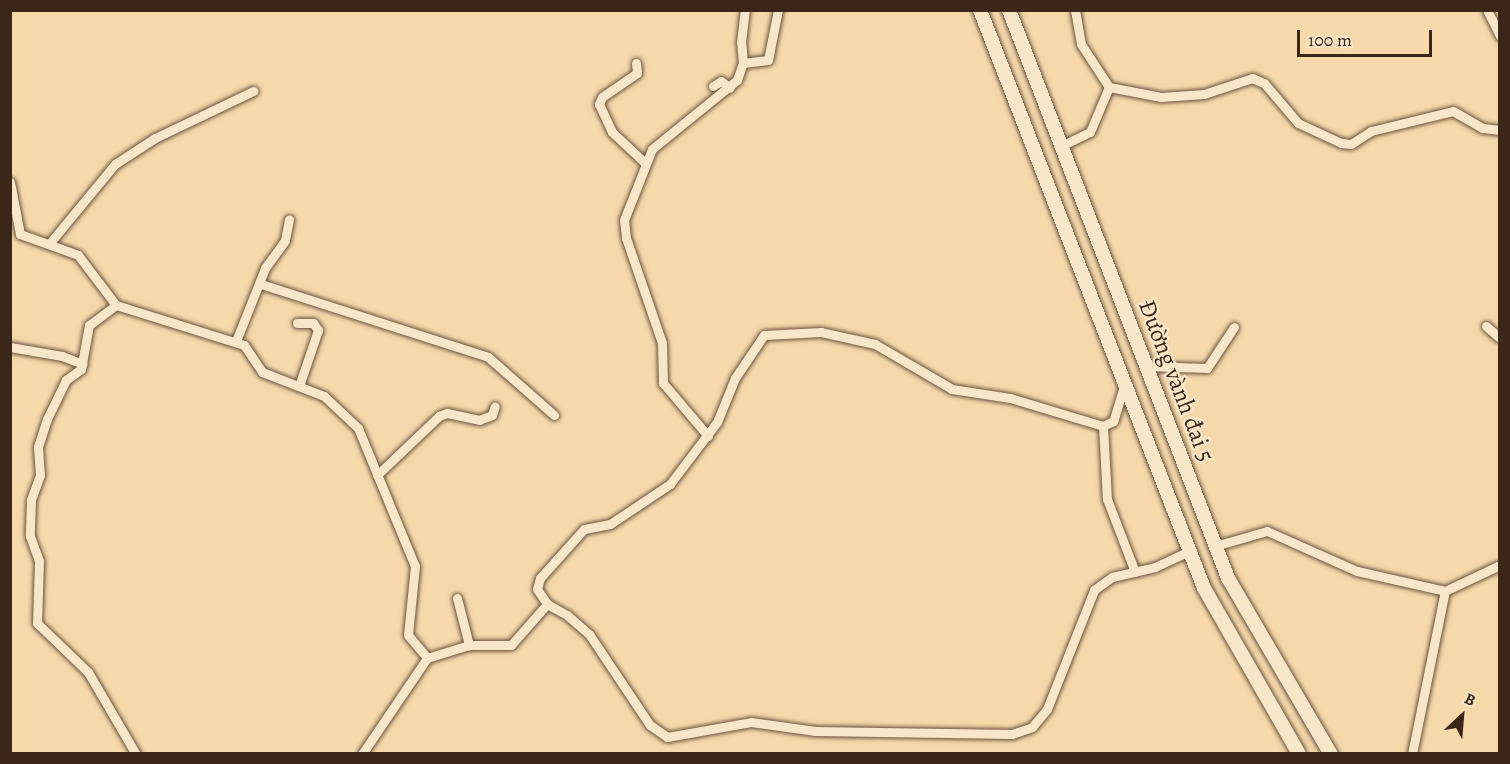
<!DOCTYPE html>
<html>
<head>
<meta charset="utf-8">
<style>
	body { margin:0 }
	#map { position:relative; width:1510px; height:764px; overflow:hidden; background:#f5d9ab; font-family:Alegreya,serif }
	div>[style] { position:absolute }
	.roads { filter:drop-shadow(0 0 2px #6a533d) drop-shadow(0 0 2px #6a533d) }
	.street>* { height:9px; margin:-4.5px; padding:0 4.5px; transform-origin:4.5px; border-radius:4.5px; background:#f8e6c8 }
	.secondary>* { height:14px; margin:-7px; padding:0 7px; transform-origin:7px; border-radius:7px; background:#f8e6c8 }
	span { translate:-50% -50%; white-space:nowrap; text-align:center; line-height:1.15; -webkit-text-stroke:4.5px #f8e6c8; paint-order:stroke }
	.street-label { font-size:24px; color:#3b2618 }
	.frame { position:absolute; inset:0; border:12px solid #3b2618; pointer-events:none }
	.north { position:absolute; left:1432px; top:686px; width:60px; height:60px; -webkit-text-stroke:4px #f8e6c8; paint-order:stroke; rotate:26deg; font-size:16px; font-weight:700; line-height:24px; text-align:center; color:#3b2618 }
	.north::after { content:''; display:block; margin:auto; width:21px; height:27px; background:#3b2618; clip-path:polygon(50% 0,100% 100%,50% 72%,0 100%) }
	.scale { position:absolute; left:1297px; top:30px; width:135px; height:27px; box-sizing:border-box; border:3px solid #3b2618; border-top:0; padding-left:8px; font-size:18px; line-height:21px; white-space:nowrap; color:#3b2618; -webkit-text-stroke:4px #f8e6c8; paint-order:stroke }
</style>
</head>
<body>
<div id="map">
	<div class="roads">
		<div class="street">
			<i style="left:1487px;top:10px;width:29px;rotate:63deg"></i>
			<i style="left:636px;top:63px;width:10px;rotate:84deg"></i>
			<i style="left:637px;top:73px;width:42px;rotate:145.6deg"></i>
			<i style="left:602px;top:97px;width:8px;rotate:113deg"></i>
			<i style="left:599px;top:104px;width:31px;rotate:65deg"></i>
			<i style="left:612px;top:132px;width:45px;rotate:43.2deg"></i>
			<i style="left:743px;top:63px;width:25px;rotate:-7deg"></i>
			<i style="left:768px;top:60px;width:51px;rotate:-78.7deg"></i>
			<i style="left:713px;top:86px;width:9px;rotate:-32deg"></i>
			<i style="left:721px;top:81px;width:11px;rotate:38deg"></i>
			<i style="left:1109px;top:87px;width:53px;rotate:10.9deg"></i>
			<i style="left:1161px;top:97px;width:43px;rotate:-4deg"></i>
			<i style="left:1204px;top:94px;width:51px;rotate:-18.4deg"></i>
			<i style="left:1252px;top:78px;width:13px;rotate:23deg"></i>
			<i style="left:1264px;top:83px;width:52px;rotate:49.6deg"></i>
			<i style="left:1298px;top:123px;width:47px;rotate:24.9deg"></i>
			<i style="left:1341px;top:143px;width:10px;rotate:6deg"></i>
			<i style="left:1351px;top:144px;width:24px;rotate:-33deg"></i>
			<i style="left:1371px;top:131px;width:84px;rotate:-13.7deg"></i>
			<i style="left:1453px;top:111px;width:34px;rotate:30deg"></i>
			<i style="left:1483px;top:128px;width:17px;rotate:7deg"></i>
			<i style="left:1061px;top:146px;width:32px;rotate:-26deg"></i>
			<i style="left:1090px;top:132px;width:49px;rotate:-67.1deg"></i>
			<i style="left:1109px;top:87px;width:51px;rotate:-123.1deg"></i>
			<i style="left:1081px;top:44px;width:35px;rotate:-100deg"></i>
			<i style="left:10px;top:182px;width:53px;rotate:79.1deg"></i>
			<i style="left:20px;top:234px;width:62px;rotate:19.9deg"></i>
			<i style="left:78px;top:255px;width:63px;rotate:52.8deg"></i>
			<i style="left:116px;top:305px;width:134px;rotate:17.4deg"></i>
			<i style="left:244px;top:345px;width:32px;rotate:56deg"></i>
			<i style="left:262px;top:372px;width:66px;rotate:21.2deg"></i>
			<i style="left:324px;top:396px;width:47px;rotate:43.3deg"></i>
			<i style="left:358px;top:428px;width:149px;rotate:67.6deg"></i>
			<i style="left:415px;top:566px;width:69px;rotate:95.8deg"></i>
			<i style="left:408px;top:635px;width:30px;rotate:50deg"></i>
			<i style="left:49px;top:244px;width:104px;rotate:-50.5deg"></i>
			<i style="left:115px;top:164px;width:48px;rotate:-33deg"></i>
			<i style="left:155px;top:138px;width:109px;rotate:-25.6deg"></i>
			<i style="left:261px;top:284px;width:238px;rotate:17.8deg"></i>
			<i style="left:488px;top:357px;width:88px;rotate:41.3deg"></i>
			<i style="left:116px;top:305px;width:34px;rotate:143deg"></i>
			<i style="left:89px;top:325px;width:45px;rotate:100.3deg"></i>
			<i style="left:81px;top:369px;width:19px;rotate:144deg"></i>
			<i style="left:66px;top:380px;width:43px;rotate:116deg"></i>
			<i style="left:47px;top:419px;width:29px;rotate:108deg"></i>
			<i style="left:38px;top:447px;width:28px;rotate:86deg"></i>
			<i style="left:40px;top:475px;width:27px;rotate:110deg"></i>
			<i style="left:31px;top:500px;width:36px;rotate:92deg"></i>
			<i style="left:30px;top:536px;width:27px;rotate:70deg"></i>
			<i style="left:39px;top:561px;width:62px;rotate:91.8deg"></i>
			<i style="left:37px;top:623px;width:71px;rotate:43.9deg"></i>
			<i style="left:88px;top:672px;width:95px;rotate:59.7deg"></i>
			<i style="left:297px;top:323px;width:16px"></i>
			<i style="left:313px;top:323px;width:9px;rotate:54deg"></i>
			<i style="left:318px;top:330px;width:59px;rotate:108.7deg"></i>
			<i style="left:1486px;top:326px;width:18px;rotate:41deg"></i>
			<i style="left:236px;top:341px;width:79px;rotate:-68.3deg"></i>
			<i style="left:265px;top:268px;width:34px;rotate:-54deg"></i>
			<i style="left:285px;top:240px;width:21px;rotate:-79deg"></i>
			<i style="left:10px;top:347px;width:53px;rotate:9.8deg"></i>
			<i style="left:62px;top:356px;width:22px;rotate:21deg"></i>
			<i style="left:1146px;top:366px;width:61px;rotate:1.9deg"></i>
			<i style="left:1207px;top:368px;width:49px;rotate:-56.6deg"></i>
			<i style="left:1124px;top:386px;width:37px;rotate:107deg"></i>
			<i style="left:1113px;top:421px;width:11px;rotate:153deg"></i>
			<i style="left:1103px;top:426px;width:97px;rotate:-163.2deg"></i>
			<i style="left:1010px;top:398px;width:59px;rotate:-171.2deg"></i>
			<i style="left:952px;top:389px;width:89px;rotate:-149.7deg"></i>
			<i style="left:875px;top:344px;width:55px;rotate:-167.5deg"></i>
			<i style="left:821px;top:332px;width:57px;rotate:177deg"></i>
			<i style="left:764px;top:335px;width:52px;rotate:124deg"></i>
			<i style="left:735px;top:378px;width:48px;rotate:112.2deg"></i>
			<i style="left:717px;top:422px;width:78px;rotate:127.2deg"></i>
			<i style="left:670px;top:484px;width:72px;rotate:146.3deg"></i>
			<i style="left:610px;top:524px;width:26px;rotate:169deg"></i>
			<i style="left:584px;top:529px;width:66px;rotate:131.9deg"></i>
			<i style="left:540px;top:578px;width:11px;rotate:105deg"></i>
			<i style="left:537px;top:589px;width:18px;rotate:56deg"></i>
			<i style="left:547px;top:604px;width:23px;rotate:29deg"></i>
			<i style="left:567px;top:615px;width:29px;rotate:41deg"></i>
			<i style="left:589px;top:634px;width:110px;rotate:56.2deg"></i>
			<i style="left:650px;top:725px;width:21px;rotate:35deg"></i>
			<i style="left:667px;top:737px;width:85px;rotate:-10.1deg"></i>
			<i style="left:751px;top:722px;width:65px;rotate:8deg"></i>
			<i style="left:815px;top:731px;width:197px;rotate:0.9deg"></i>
			<i style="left:1012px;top:734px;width:21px;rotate:-19deg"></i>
			<i style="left:1032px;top:727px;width:23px;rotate:-50deg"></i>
			<i style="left:1047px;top:709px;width:128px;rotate:-68.4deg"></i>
			<i style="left:1094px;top:590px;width:22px;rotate:-36deg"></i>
			<i style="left:1112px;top:577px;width:44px;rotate:-13.1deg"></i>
			<i style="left:1155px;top:567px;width:38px;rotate:-25deg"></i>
			<i style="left:1103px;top:426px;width:73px;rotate:86.9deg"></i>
			<i style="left:1107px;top:499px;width:78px;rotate:69deg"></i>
			<i style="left:708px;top:436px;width:70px;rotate:-130.3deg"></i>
			<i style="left:663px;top:383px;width:40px;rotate:-91.4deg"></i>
			<i style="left:662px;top:343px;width:111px;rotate:-108.9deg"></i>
			<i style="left:626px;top:238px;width:18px;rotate:-96deg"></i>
			<i style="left:624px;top:220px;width:76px;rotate:-68.5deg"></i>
			<i style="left:652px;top:149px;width:109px;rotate:-39.1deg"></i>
			<i style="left:737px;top:80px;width:18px;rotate:-71deg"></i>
			<i style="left:743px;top:63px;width:21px;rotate:-95deg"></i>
			<i style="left:741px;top:42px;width:32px;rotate:-83deg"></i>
			<i style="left:377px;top:475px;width:86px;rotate:-43.6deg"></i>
			<i style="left:439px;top:416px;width:9px;rotate:-21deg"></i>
			<i style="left:447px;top:413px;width:33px;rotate:12deg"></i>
			<i style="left:479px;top:420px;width:14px;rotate:-21deg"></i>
			<i style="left:492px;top:415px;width:9px;rotate:-72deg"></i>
			<i style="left:1215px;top:546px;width:54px;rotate:-16.1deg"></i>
			<i style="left:1267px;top:531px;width:98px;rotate:24deg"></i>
			<i style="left:1357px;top:571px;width:90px;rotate:12.8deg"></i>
			<i style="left:1445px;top:591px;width:61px;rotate:-25.3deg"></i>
			<i style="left:457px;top:598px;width:49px;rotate:75.7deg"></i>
			<i style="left:362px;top:754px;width:116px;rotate:-55.9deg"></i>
			<i style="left:427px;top:658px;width:44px;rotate:-17.2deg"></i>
			<i style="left:469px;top:645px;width:42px"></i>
			<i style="left:511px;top:645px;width:55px;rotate:-48.7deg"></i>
			<i style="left:1412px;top:754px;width:166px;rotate:-78.6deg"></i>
		</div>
		<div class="secondary">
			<i style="left:980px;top:10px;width:620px;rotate:68.82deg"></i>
			<i style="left:1204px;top:588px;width:191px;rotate:60.2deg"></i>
			<i style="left:1009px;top:10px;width:609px;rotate:68.92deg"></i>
			<i style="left:1228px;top:578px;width:204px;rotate:59.7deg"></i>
		</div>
	</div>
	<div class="street-label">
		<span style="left:1176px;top:381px;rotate:69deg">Đường vành đai 5</span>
	</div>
	<div class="frame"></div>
	<div class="north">B</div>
	<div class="scale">100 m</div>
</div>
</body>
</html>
